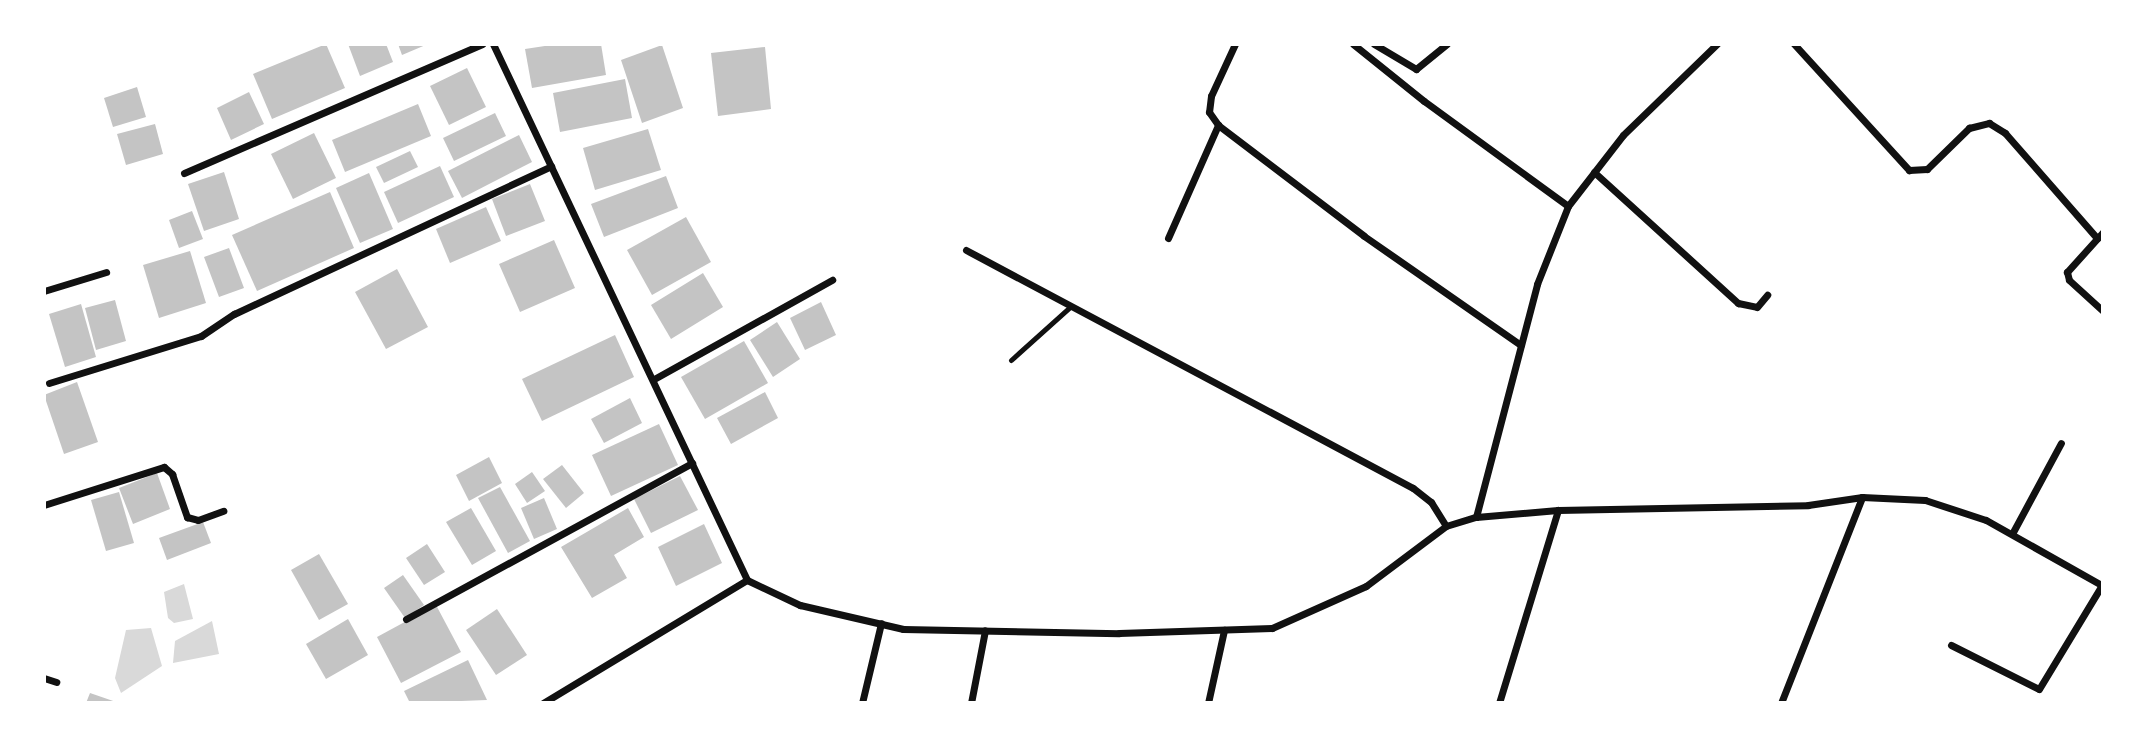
<!DOCTYPE html>
<html>
<head>
<meta charset="utf-8">
<style>
	body { margin:0 }
	#map { position:relative; width:2147px; height:747px; overflow:hidden; background:#fff; font-family:Figtree,sans-serif }
	div>[style] { position:absolute }
	.water>* { inset:0; background:#d9d9d9 }
	.building>* { inset:0; background:#c4c4c4 }
	.service>* { height:5px; margin:-2.5px; padding:0 2.5px; transform-origin:2.5px; border-radius:2.5px; background:#111 }
	.minor>* { height:7px; margin:-3.5px; padding:0 3.5px; transform-origin:3.5px; border-radius:3.5px; background:#111 }
	span { translate:-50% -50%; white-space:nowrap; text-align:center; line-height:1.15; -webkit-text-stroke:5px #fff; paint-order:stroke }
	.frame { position:absolute; inset:0; border:46px solid #fff; pointer-events:none }
</style>
</head>
<body>
<div id="map">
	<div class="water">
		<i style="clip-path:polygon(184px 584px,193px 619px,174px 623px,168px 618px,164px 592px)"></i>
		<i style="clip-path:polygon(212px 621px,219px 654px,173px 663px,175px 641px)"></i>
		<i style="clip-path:polygon(151px 628px,162px 666px,121px 693px,115px 678px,126px 630px)"></i>
	</div>
	<div class="building">
		<i style="clip-path:polygon(326px 44px,345px 88px,272px 119px,253px 74px)"></i>
		<i style="clip-path:polygon(348px 44px,386px 44px,393px 62px,360px 76px)"></i>
		<i style="clip-path:polygon(398px 44px,428px 44px,402px 55px)"></i>
		<i style="clip-path:polygon(558px 44px,601px 44px,606px 75px,532px 88px,525px 49px)"></i>
		<i style="clip-path:polygon(662px 45px,683px 108px,642px 123px,621px 60px)"></i>
		<i style="clip-path:polygon(765px 47px,771px 109px,718px 116px,711px 53px)"></i>
		<i style="clip-path:polygon(467px 68px,486px 107px,449px 125px,430px 86px)"></i>
		<i style="clip-path:polygon(625px 79px,632px 118px,560px 132px,553px 93px)"></i>
		<i style="clip-path:polygon(137px 87px,146px 117px,113px 127px,104px 98px)"></i>
		<i style="clip-path:polygon(249px 92px,264px 124px,231px 140px,217px 108px)"></i>
		<i style="clip-path:polygon(418px 104px,431px 136px,345px 172px,332px 140px)"></i>
		<i style="clip-path:polygon(495px 113px,506px 136px,454px 161px,443px 138px)"></i>
		<i style="clip-path:polygon(155px 124px,163px 154px,126px 165px,117px 134px)"></i>
		<i style="clip-path:polygon(648px 129px,661px 170px,595px 190px,583px 148px)"></i>
		<i style="clip-path:polygon(314px 133px,336px 178px,293px 199px,271px 154px)"></i>
		<i style="clip-path:polygon(519px 135px,532px 162px,462px 198px,448px 171px)"></i>
		<i style="clip-path:polygon(410px 151px,418px 167px,384px 183px,376px 167px)"></i>
		<i style="clip-path:polygon(440px 166px,454px 197px,398px 223px,384px 192px)"></i>
		<i style="clip-path:polygon(224px 172px,239px 219px,204px 231px,188px 184px)"></i>
		<i style="clip-path:polygon(369px 173px,393px 229px,360px 243px,336px 188px)"></i>
		<i style="clip-path:polygon(666px 176px,678px 208px,604px 237px,591px 204px)"></i>
		<i style="clip-path:polygon(530px 184px,545px 221px,506px 236px,492px 199px)"></i>
		<i style="clip-path:polygon(330px 192px,354px 248px,257px 291px,232px 235px)"></i>
		<i style="clip-path:polygon(486px 207px,501px 241px,450px 263px,436px 229px)"></i>
		<i style="clip-path:polygon(192px 211px,203px 239px,179px 248px,169px 220px)"></i>
		<i style="clip-path:polygon(686px 217px,711px 262px,652px 295px,627px 250px)"></i>
		<i style="clip-path:polygon(554px 240px,575px 288px,520px 312px,499px 264px)"></i>
		<i style="clip-path:polygon(229px 248px,244px 288px,219px 297px,204px 257px)"></i>
		<i style="clip-path:polygon(190px 251px,206px 303px,159px 318px,143px 265px)"></i>
		<i style="clip-path:polygon(397px 269px,428px 327px,386px 349px,355px 292px)"></i>
		<i style="clip-path:polygon(703px 273px,723px 307px,671px 339px,651px 305px)"></i>
		<i style="clip-path:polygon(115px 300px,126px 341px,96px 350px,85px 308px)"></i>
		<i style="clip-path:polygon(821px 302px,836px 335px,805px 350px,790px 318px)"></i>
		<i style="clip-path:polygon(81px 304px,96px 357px,65px 367px,49px 314px)"></i>
		<i style="clip-path:polygon(777px 322px,800px 359px,773px 377px,750px 340px)"></i>
		<i style="clip-path:polygon(615px 335px,634px 377px,542px 421px,522px 379px)"></i>
		<i style="clip-path:polygon(744px 341px,768px 383px,705px 419px,681px 377px)"></i>
		<i style="clip-path:polygon(77px 382px,98px 442px,64px 454px,44px 395px)"></i>
		<i style="clip-path:polygon(765px 392px,778px 418px,731px 444px,717px 418px)"></i>
		<i style="clip-path:polygon(630px 398px,642px 423px,604px 443px,591px 419px)"></i>
		<i style="clip-path:polygon(659px 424px,678px 465px,611px 496px,592px 455px)"></i>
		<i style="clip-path:polygon(489px 457px,502px 483px,469px 501px,456px 475px)"></i>
		<i style="clip-path:polygon(562px 465px,584px 493px,566px 508px,543px 479px)"></i>
		<i style="clip-path:polygon(532px 472px,545px 491px,527px 503px,515px 484px)"></i>
		<i style="clip-path:polygon(157px 473px,170px 509px,133px 524px,119px 488px)"></i>
		<i style="clip-path:polygon(680px 476px,698px 510px,651px 533px,634px 499px)"></i>
		<i style="clip-path:polygon(500px 487px,530px 541px,508px 553px,478px 498px)"></i>
		<i style="clip-path:polygon(119px 492px,134px 543px,106px 551px,91px 500px)"></i>
		<i style="clip-path:polygon(544px 498px,557px 529px,534px 539px,521px 508px)"></i>
		<i style="clip-path:polygon(471px 508px,496px 551px,472px 565px,446px 522px)"></i>
		<i style="clip-path:polygon(628px 508px,644px 537px,614px 555px,627px 578px,592px 598px,561px 547px)"></i>
		<i style="clip-path:polygon(203px 522px,211px 543px,167px 560px,159px 538px)"></i>
		<i style="clip-path:polygon(704px 524px,722px 563px,676px 586px,658px 547px)"></i>
		<i style="clip-path:polygon(427px 544px,445px 572px,424px 585px,406px 558px)"></i>
		<i style="clip-path:polygon(319px 554px,348px 604px,319px 620px,291px 570px)"></i>
		<i style="clip-path:polygon(403px 575px,424px 605px,405px 618px,384px 588px)"></i>
		<i style="clip-path:polygon(436px 605px,461px 652px,401px 683px,377px 637px)"></i>
		<i style="clip-path:polygon(497px 609px,527px 655px,496px 675px,466px 630px)"></i>
		<i style="clip-path:polygon(348px 619px,368px 655px,326px 679px,306px 644px)"></i>
		<i style="clip-path:polygon(468px 660px,487px 700px,410px 703px,404px 691px)"></i>
		<i style="clip-path:polygon(90px 693px,119px 703px,86px 703px)"></i>
	</div>
	<div class="service">
		<i style="left:1011px;top:360px;width:81px;rotate:-42deg"></i>
	</div>
	<div class="minor">
		<i style="left:493px;top:44px;width:593px;rotate:64.64deg"></i>
		<i style="left:1235px;top:44px;width:57px;rotate:114.8deg"></i>
		<i style="left:1211px;top:96px;width:16px;rotate:97deg"></i>
		<i style="left:1209px;top:112px;width:16px;rotate:55deg"></i>
		<i style="left:1218px;top:125px;width:183px;rotate:37.2deg"></i>
		<i style="left:1364px;top:236px;width:191px;rotate:34.8deg"></i>
		<i style="left:1353px;top:44px;width:91px;rotate:38.8deg"></i>
		<i style="left:1424px;top:101px;width:178px;rotate:36.1deg"></i>
		<i style="left:1374px;top:44px;width:49px;rotate:30.8deg"></i>
		<i style="left:1416px;top:69px;width:40px;rotate:-39deg"></i>
		<i style="left:1794px;top:44px;width:171px;rotate:47.6deg"></i>
		<i style="left:1909px;top:170px;width:18px;rotate:-3deg"></i>
		<i style="left:1927px;top:169px;width:59px;rotate:-44.3deg"></i>
		<i style="left:1969px;top:128px;width:21px;rotate:-14deg"></i>
		<i style="left:1989px;top:123px;width:19px;rotate:32deg"></i>
		<i style="left:2005px;top:133px;width:140px;rotate:48.8deg"></i>
		<i style="left:1594px;top:172px;width:195px;rotate:42.3deg"></i>
		<i style="left:1738px;top:303px;width:19px;rotate:12deg"></i>
		<i style="left:1757px;top:307px;width:16px;rotate:-50deg"></i>
		<i style="left:184px;top:173px;width:325px;rotate:-23.4deg"></i>
		<i style="left:2103px;top:232px;width:54px;rotate:132deg"></i>
		<i style="left:2067px;top:272px;width:8px;rotate:76deg"></i>
		<i style="left:2069px;top:280px;width:46px;rotate:42.4deg"></i>
		<i style="left:1168px;top:238px;width:124px;rotate:-66.1deg"></i>
		<i style="left:966px;top:250px;width:506px;rotate:28.03deg"></i>
		<i style="left:1413px;top:488px;width:23px;rotate:38deg"></i>
		<i style="left:1431px;top:502px;width:28px;rotate:58deg"></i>
		<i style="left:44px;top:291px;width:65px;rotate:-17deg"></i>
		<i style="left:654px;top:379px;width:204px;rotate:-29.1deg"></i>
		<i style="left:49px;top:383px;width:159px;rotate:-17.2deg"></i>
		<i style="left:201px;top:336px;width:40px;rotate:-34deg"></i>
		<i style="left:234px;top:314px;width:350px;rotate:-25deg"></i>
		<i style="left:44px;top:505px;width:126px;rotate:-17.6deg"></i>
		<i style="left:164px;top:467px;width:11px;rotate:41deg"></i>
		<i style="left:172px;top:474px;width:46px;rotate:70.8deg"></i>
		<i style="left:187px;top:517px;width:11px;rotate:15deg"></i>
		<i style="left:198px;top:520px;width:27px;rotate:-20deg"></i>
		<i style="left:1476px;top:517px;width:241px;rotate:-75.3deg"></i>
		<i style="left:1537px;top:284px;width:84px;rotate:-68.3deg"></i>
		<i style="left:1568px;top:206px;width:90px;rotate:-52.2deg"></i>
		<i style="left:1623px;top:135px;width:131px;rotate:-44.1deg"></i>
		<i style="left:2013px;top:532px;width:101px;rotate:-61.7deg"></i>
		<i style="left:747px;top:580px;width:59px;rotate:25.3deg"></i>
		<i style="left:800px;top:605px;width:106px;rotate:13.1deg"></i>
		<i style="left:903px;top:629px;width:216px;rotate:1.1deg"></i>
		<i style="left:1119px;top:633px;width:153px;rotate:-1.9deg"></i>
		<i style="left:1272px;top:628px;width:103px;rotate:-24.1deg"></i>
		<i style="left:1366px;top:586px;width:100px;rotate:-36.9deg"></i>
		<i style="left:1446px;top:526px;width:31px;rotate:-17deg"></i>
		<i style="left:1476px;top:517px;width:82px;rotate:-4.9deg"></i>
		<i style="left:1558px;top:510px;width:250px;rotate:-1.1deg"></i>
		<i style="left:1808px;top:505px;width:55px;rotate:-8.4deg"></i>
		<i style="left:1862px;top:497px;width:63px;rotate:2.7deg"></i>
		<i style="left:1925px;top:500px;width:64px;rotate:18.2deg"></i>
		<i style="left:1986px;top:520px;width:134px;rotate:29.4deg"></i>
		<i style="left:406px;top:619px;width:326px;rotate:-28.6deg"></i>
		<i style="left:1951px;top:645px;width:98px;rotate:26.6deg"></i>
		<i style="left:2039px;top:689px;width:122px;rotate:-58.8deg"></i>
		<i style="left:44px;top:678px;width:13px;rotate:18deg"></i>
		<i style="left:543px;top:703px;width:238px;rotate:-31.1deg"></i>
		<i style="left:862px;top:703px;width:82px;rotate:-76.6deg"></i>
		<i style="left:971px;top:703px;width:74px;rotate:-79.1deg"></i>
		<i style="left:1208px;top:703px;width:75px;rotate:-77.6deg"></i>
		<i style="left:1499px;top:703px;width:202px;rotate:-73deg"></i>
		<i style="left:1781px;top:703px;width:221px;rotate:-68.5deg"></i>
	</div>
	<div class="frame"></div>
</div>
</body>
</html>
